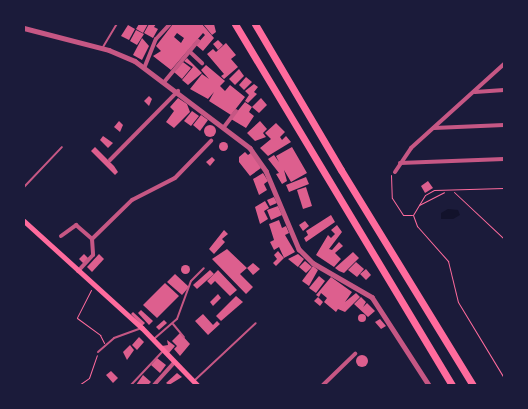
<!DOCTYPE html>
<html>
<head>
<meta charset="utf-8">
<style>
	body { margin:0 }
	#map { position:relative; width:528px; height:409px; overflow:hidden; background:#1b1b3a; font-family:Arial,sans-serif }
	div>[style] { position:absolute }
	.water>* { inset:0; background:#12122b }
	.building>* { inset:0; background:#dd5f8e }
	.round { border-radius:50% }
	.path>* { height:1px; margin:-0.5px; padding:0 0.5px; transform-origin:0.5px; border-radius:0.5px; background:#ff6b9d }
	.service>* { height:2px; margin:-1px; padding:0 1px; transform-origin:1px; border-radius:1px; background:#c65784 }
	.minor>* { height:4px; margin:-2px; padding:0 2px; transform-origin:2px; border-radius:2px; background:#c65784 }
	.tertiary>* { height:4.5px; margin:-2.25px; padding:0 2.25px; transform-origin:2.25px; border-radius:2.25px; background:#c65784 }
	.secondary>* { height:5px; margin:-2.5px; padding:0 2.5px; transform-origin:2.5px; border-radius:2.5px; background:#ff6b9d }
	.motorway>* { height:7px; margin:-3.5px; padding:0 3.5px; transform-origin:3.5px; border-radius:3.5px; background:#ff6b9d }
	span { translate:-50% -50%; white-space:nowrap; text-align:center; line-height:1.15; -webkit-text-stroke:5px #1b1b3a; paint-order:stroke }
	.frame { position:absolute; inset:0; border:25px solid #1b1b3a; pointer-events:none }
</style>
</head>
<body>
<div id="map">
	<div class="water">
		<i style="clip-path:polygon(448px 209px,458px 210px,460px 215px,453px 219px,441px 219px,441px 213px)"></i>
	</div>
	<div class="building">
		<i style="clip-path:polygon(139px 24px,148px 24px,143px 33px,136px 29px)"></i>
		<i style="clip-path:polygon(149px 24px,156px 24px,154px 27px,158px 29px,153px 38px,144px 33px)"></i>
		<i style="clip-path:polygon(evenodd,173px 24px,202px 24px,214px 38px,203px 51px,196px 45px,205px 35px,203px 33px,171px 70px,153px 56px,161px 51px,156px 46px,173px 24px,177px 33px,184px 38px,181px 43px,174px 37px,177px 33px)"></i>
		<i style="clip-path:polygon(203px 24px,214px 24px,216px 32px,212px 35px)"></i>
		<i style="clip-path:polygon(128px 25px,135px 29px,129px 40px,121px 36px)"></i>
		<i style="clip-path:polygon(136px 30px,144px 34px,137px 45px,130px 41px)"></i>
		<i style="clip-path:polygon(142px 38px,149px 46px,142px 60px,133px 55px)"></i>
		<i style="clip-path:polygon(218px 40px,223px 45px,218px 50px,213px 44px)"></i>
		<i style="clip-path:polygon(226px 43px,236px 55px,231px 59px,238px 67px,224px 79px,221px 76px,224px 74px,207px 54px,213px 49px,216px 52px)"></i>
		<i style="clip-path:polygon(187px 58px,202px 73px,188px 85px,182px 80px,193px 67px,184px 61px)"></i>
		<i style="clip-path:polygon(183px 62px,191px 68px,182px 79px,174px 72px)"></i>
		<i style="clip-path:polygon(206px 65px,225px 81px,220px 86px,225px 91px,230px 85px,245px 97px,231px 115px,209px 101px,214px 92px,208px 99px,190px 89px,202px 74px,209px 79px,201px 70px)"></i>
		<i style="clip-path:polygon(239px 69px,244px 76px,235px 85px,229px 79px)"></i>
		<i style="clip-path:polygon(246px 77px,252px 82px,244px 90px,239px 85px)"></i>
		<i style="clip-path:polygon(254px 84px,258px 87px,254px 92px,257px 94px,248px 103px,245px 101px,249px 95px,245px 91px)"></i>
		<i style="clip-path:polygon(149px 96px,152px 99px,149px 106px,144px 101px)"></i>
		<i style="clip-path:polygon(178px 98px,187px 104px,190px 112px,174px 128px,166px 122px,174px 111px,170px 107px)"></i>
		<i style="clip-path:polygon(261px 98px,267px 105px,259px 113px,252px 107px)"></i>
		<i style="clip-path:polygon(245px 102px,252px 107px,249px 112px,254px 116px,246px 128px,231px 119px)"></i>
		<i style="clip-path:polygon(192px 111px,199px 116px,191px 126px,184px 121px)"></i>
		<i style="clip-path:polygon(201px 115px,208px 120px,200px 131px,193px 125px)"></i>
		<i style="clip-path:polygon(119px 121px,123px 125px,120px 132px,114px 127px)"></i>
		<i style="clip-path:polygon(260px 121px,267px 129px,263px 133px,266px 137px,255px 141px,247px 133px)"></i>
		<i style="clip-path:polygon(276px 123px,285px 132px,280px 137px,282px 140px,286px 136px,291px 142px,268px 156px,260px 148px,271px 139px,265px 133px)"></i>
		<i class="round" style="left:204px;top:125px;width:12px;height:12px"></i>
		<i style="clip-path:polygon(103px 136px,113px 143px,108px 148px,100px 140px)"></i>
		<i class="round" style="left:218.5px;top:141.5px;width:9px;height:9px"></i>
		<i style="clip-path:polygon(95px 147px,114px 166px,118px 172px,115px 175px,91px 151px)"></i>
		<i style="clip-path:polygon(292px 147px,307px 173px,291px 182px,284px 170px,287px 181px,282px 184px,276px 174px,279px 173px,268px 159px,274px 155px,279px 162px,276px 156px)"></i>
		<i style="clip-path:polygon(245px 152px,248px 155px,252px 152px,261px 168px,250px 176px,239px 162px,239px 157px)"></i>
		<i style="clip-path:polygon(212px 157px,215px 160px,210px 166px,206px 162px)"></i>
		<i style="clip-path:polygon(263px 173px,268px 181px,264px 184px,267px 190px,259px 195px,253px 179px)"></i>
		<i style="clip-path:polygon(306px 177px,309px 184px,289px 192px,286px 185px)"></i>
		<i style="clip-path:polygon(428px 181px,433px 188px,425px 193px,421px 186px)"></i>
		<i style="clip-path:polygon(306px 187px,312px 206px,303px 209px,297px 190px)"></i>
		<i style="clip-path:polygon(274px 197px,277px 203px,270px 206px,267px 200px)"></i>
		<i style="clip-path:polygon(265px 201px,269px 208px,264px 211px,268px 219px,260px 224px,255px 207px)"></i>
		<i style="clip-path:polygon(278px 206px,282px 215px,271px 220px,267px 210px)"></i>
		<i style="clip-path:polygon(331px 215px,335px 222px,306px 242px,304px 238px,308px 235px,306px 231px)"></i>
		<i style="clip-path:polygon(279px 220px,282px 228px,286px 226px,289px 233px,285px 235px,295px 252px,284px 258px,279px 247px,274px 250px,270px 242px,274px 240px,269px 224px)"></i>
		<i style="clip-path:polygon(305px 221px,309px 226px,303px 231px,299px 225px)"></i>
		<i style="clip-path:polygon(337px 225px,342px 232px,329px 249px,332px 250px,339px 242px,343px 246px,335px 253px,341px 259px,334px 267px,316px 255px,328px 235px,331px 238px,335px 234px,331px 230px)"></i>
		<i style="clip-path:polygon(224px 230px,228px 234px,222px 239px,225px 242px,214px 254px,209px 249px)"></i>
		<i style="clip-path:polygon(227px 249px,247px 268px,240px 274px,253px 287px,246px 294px,212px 259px)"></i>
		<i style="clip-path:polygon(278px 251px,284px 258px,276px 266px,273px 263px,277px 259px,274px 255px)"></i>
		<i style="clip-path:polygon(353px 252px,359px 258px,344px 273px,339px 271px,335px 268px)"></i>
		<i style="clip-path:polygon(84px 254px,89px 259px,84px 264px,79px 259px)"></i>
		<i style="clip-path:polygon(99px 254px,104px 259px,92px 272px,87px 267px)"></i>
		<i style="clip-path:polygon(298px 254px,304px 259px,298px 267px,288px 259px)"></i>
		<i style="clip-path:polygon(305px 261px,312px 267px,306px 273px,299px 267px)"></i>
		<i style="clip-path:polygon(356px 262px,364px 269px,357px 277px,348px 270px)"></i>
		<i style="clip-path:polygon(253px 263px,260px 269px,253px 275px,247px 268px)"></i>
		<i class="round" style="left:180.5px;top:264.5px;width:9px;height:9px"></i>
		<i style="clip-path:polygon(313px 266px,318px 270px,309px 286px,302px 281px)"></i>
		<i style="clip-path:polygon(366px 269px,371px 275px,366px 280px,360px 274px)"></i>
		<i style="clip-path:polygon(210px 270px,214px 274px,197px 289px,193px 285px)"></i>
		<i style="clip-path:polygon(218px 270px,237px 290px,230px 296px,215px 281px,211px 285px,207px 281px)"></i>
		<i style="clip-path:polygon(175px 274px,189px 287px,182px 295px,167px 282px)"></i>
		<i style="clip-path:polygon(319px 276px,325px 281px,316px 293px,309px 288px)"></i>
		<i style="clip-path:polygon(331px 277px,352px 292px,345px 302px,356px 293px,360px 297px,345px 312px,338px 309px,336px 312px,324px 302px,327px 298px,321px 293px,319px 297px,316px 295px)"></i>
		<i style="clip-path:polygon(165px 283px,179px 296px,157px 318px,143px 305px)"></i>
		<i style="clip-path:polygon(218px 294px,221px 298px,213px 306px,210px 302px)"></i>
		<i style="clip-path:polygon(236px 296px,243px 302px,221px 321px,216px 316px)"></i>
		<i style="clip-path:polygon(318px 297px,323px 302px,320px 306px,314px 301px)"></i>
		<i style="clip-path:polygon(361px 297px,366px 302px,363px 307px,367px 303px,375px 311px,368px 317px,354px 304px)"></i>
		<i style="clip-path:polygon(141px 310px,153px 321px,149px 325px,138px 313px)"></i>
		<i style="clip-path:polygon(133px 312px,145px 323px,142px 326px,131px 314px)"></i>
		<i class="round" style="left:358px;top:314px;width:8px;height:8px"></i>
		<i style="clip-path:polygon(203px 314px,213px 325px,217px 321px,220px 324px,208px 335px,195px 321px)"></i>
		<i style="clip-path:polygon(380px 319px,386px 326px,381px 329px,375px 322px)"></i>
		<i style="clip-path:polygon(164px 320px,167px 323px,159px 330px,156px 327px)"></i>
		<i style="clip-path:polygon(180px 333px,190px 344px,180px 356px,174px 349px,177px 346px,172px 341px)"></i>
		<i style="clip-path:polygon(139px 337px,144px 342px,137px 350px,132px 345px)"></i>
		<i style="clip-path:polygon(167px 340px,175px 346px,169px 353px,162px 346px,168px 345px)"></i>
		<i style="clip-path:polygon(130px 345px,134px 350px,127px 360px,123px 352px)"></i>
		<i class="round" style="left:356px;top:355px;width:12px;height:12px"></i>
		<i style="clip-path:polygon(157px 358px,166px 365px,160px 373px,151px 365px)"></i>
		<i style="clip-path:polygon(111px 371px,118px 378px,113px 383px,106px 375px)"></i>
		<i style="clip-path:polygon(177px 373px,182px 377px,169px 385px,166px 383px)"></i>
		<i style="clip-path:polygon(143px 375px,151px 382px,148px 385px,136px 385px)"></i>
	</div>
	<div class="path">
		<i style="left:391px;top:175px;width:23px;rotate:88deg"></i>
		<i style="left:392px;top:198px;width:20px;rotate:57deg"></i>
		<i style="left:403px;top:215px;width:9px"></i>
		<i style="left:504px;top:188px;width:70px;rotate:178.4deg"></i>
		<i style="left:434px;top:190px;width:10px;rotate:151deg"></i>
		<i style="left:425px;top:195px;width:23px;rotate:121deg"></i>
		<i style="left:413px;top:215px;width:12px;rotate:70deg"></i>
		<i style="left:417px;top:226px;width:47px;rotate:48.5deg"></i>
		<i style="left:448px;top:261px;width:42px;rotate:76.3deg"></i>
		<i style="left:458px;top:302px;width:89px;rotate:58.8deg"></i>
		<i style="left:454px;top:192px;width:69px;rotate:43.2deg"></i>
		<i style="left:419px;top:205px;width:28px;rotate:-27deg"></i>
		<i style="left:91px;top:290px;width:31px;rotate:117deg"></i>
		<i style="left:77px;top:318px;width:29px;rotate:36deg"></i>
		<i style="left:100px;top:335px;width:9px;rotate:63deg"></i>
		<i style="left:79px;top:385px;width:12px;rotate:-35deg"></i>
		<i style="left:89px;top:378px;width:24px;rotate:-71deg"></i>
	</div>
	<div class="service">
		<i style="left:103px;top:47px;width:27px;rotate:-59deg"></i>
		<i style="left:24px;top:187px;width:55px;rotate:-46.5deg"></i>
		<i style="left:173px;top:324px;width:17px;rotate:50deg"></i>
		<i style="left:155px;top:338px;width:29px;rotate:-41deg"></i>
		<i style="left:177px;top:319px;width:40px;rotate:-69.8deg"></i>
		<i style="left:191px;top:281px;width:18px;rotate:-45deg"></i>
		<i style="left:98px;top:352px;width:21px;rotate:-41deg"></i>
		<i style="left:114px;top:338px;width:30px;rotate:-20deg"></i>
		<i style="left:195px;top:380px;width:83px;rotate:-43.1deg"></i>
		<i style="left:131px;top:385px;width:45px;rotate:-46.8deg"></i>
	</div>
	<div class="minor">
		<i style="left:189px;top:51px;width:18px;rotate:43deg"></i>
		<i style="left:145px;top:66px;width:29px;rotate:-68deg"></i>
		<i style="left:156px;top:39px;width:21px;rotate:-47deg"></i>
		<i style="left:165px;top:81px;width:52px;rotate:-50.5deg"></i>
		<i style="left:475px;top:92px;width:29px;rotate:-4deg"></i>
		<i style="left:224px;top:127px;width:20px;rotate:-53deg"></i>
		<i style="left:434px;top:128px;width:70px;rotate:-2.5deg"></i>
		<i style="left:110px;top:160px;width:97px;rotate:-45.4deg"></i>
		<i style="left:400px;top:163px;width:104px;rotate:-2.2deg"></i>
		<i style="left:395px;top:172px;width:29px;rotate:-56deg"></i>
		<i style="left:411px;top:148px;width:125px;rotate:-42.1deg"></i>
		<i style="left:61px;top:236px;width:19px;rotate:-36deg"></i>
		<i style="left:76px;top:225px;width:21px;rotate:41deg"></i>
		<i style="left:92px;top:239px;width:16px;rotate:86deg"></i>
		<i style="left:93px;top:255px;width:22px;rotate:133deg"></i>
		<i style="left:92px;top:239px;width:56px;rotate:-44.3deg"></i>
		<i style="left:132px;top:200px;width:48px;rotate:-27.1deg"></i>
		<i style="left:175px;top:178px;width:52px;rotate:-45.8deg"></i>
		<i style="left:154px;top:385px;width:31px;rotate:-48deg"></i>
		<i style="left:323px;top:385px;width:45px;rotate:-44.1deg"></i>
	</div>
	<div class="tertiary">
		<i style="left:24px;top:28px;width:88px;rotate:14.5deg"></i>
		<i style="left:109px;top:50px;width:28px;rotate:23deg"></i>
		<i style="left:135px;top:61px;width:144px;rotate:37.1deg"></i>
		<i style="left:250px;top:148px;width:28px;rotate:55deg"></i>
		<i style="left:266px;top:171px;width:85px;rotate:67.1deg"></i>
		<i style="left:299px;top:249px;width:20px;rotate:45deg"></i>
		<i style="left:313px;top:263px;width:68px;rotate:30deg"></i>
		<i style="left:372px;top:297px;width:105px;rotate:57.1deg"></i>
	</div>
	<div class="secondary">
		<i style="left:24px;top:221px;width:159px;rotate:42.2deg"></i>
		<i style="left:142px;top:328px;width:79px;rotate:46deg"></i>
	</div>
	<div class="motorway">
		<i style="left:235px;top:24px;width:421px;rotate:59deg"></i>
		<i style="left:255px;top:24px;width:169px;rotate:59.5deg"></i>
		<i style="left:341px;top:170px;width:252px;rotate:58.5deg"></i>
	</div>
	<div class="frame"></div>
</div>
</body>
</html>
